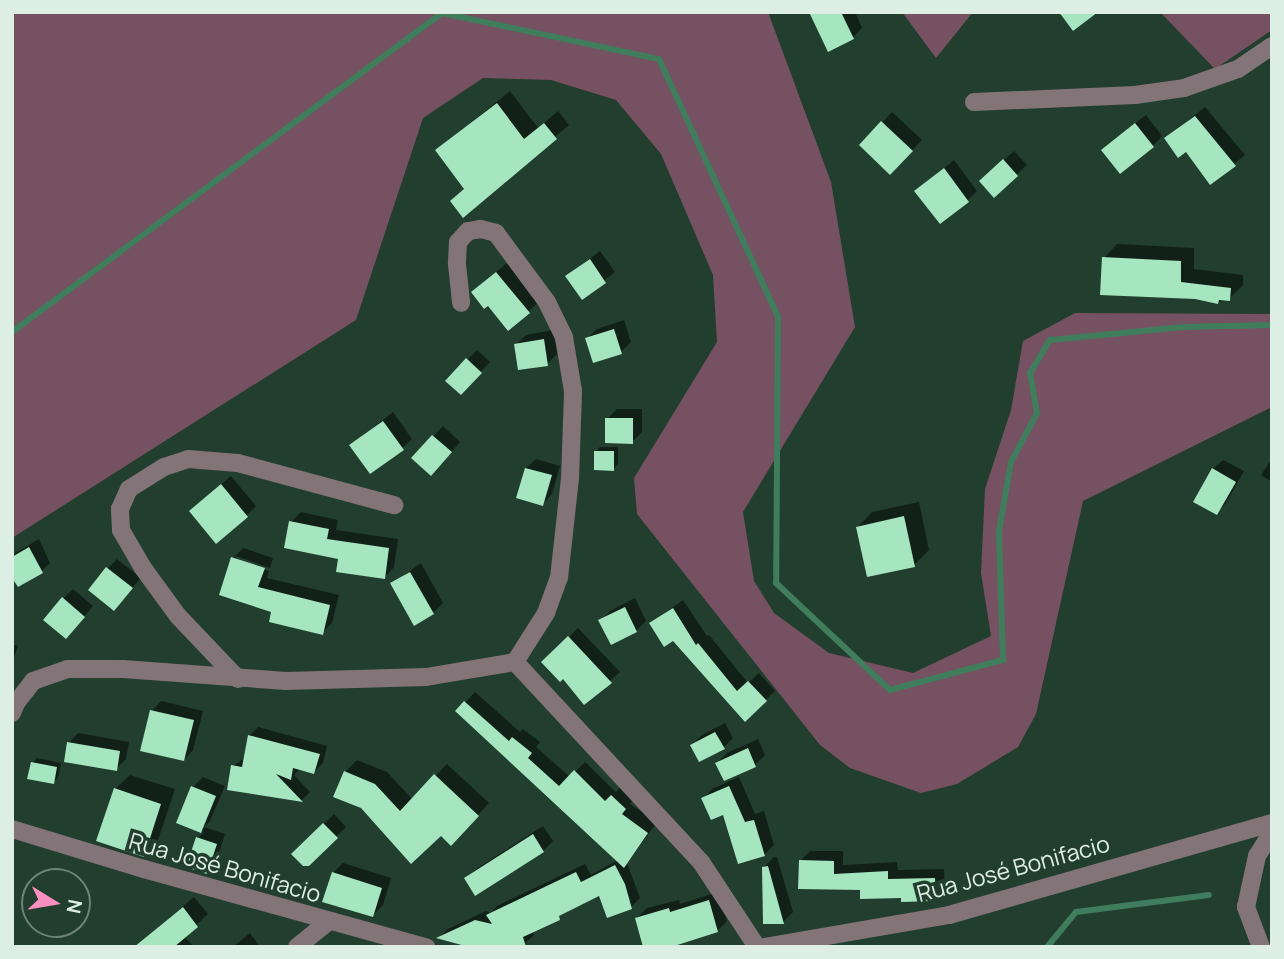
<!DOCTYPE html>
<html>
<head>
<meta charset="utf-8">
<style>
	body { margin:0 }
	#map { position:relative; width:1284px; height:959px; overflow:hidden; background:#223e2e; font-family:Manrope,sans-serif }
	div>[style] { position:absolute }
	.green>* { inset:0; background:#765161 }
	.shadow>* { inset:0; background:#0007 }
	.stream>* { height:6px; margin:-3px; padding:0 3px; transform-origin:3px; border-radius:3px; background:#3f7d5c }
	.building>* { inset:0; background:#a5e5c0 }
	.minor>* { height:18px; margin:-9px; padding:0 9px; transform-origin:9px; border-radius:9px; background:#83747a }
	span { translate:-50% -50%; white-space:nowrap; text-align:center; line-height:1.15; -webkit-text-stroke:7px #223e2e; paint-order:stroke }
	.street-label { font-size:23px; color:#ddeee4 }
	.frame { position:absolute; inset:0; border:14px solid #ddeee4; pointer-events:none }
	.north { position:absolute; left:21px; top:868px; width:70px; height:70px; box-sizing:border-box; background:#223e2e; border:2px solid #6d8477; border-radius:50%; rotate:101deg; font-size:19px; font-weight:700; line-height:28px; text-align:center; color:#ddeee4 }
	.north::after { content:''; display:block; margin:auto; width:24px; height:32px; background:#fc8fc2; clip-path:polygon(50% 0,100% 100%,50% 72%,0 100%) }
</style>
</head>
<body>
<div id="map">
	<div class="green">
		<i style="clip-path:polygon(12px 12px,768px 12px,831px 182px,855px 327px,743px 512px,754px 581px,774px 613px,829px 653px,913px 673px,991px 636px,981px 573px,985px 489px,1011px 410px,1023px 341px,1075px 313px,1272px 314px,1272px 407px,1083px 501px,1036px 714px,1018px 747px,957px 784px,921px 793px,850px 768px,820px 745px,637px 514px,634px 478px,717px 342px,713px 275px,661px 154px,616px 100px,551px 80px,483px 78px,423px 118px,356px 320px,12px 538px)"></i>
		<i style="clip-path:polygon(902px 12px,973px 12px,936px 58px)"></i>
		<i style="clip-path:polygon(1160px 12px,1272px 12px,1272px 30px,1215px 69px)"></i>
	</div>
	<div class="shadow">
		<i style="clip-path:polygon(811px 12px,855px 12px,862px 28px,853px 37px)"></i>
		<i style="clip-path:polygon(510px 91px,538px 128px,558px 111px,569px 125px,463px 215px,466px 188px,437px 150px)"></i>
		<i style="clip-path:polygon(1205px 107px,1245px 155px,1211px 182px,1187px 149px,1166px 138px)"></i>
		<i style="clip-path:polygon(892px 112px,922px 140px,890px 173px,861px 145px)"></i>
		<i style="clip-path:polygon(1146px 115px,1162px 136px,1153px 146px,1113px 141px)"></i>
		<i style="clip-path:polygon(1014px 151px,1027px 165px,994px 195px,991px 172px)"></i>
		<i style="clip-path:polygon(954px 160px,977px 191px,968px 200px,917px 191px)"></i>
		<i style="clip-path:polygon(1117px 244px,1194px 248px,1194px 269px,1243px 275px,1243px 285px,1229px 299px,1218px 302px,1104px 258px)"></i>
		<i style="clip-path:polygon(600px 251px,615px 272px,582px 298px,567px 276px)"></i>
		<i style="clip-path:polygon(507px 263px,539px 302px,508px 328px,489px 303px,473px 291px)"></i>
		<i style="clip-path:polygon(624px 320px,631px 342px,621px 352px,587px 339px,597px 329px)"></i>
		<i style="clip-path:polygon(553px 330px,557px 354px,547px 364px,516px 345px,526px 335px)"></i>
		<i style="clip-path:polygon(477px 350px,490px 362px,461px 393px,448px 381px)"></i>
		<i style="clip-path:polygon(617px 409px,642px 409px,642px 432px,632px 442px,607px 419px)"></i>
		<i style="clip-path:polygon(393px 412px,412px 439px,402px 448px,351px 445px)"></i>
		<i style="clip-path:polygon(443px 426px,460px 442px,441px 464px,413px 458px)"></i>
		<i style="clip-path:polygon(600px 447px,618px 447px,618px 464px,613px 469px,596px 451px)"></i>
		<i style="clip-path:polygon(536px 459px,560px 466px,552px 494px,543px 504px,526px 468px)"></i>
		<i style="clip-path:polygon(1223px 460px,1244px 471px,1226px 503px,1216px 513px,1213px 469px)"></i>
		<i style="clip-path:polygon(1271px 460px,1272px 460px,1272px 482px,1261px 475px)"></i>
		<i style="clip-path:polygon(231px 476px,256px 506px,247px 515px,201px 501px)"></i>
		<i style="clip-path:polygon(919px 502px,929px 550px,914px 565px,858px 527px,872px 512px)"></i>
		<i style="clip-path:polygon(301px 512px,338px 520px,336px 530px,398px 539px,394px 567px,385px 577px,340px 557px,291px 522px)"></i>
		<i style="clip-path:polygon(39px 539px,50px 563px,39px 573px,12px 574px,12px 555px)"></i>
		<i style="clip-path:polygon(243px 548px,273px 558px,270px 568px,236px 556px,236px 560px,269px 571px,267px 578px,339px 595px,332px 623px,322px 633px,273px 611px,221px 594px,233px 558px)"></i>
		<i style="clip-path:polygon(117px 559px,141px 578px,114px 609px,108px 568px)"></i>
		<i style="clip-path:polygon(421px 563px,443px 603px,433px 613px,392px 584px)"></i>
		<i style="clip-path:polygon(73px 589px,93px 606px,76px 627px,63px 599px)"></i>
		<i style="clip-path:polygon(635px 598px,646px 621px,636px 631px,601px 621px,610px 611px)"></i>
		<i style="clip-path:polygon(683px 600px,707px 636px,709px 635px,748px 683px,759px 673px,775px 691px,745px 719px,673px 639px,651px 623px)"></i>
		<i style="clip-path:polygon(578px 628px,620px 672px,585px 703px,564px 677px,544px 662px)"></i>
		<i style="clip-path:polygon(12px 644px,18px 646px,12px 663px)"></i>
		<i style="clip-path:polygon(475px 692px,520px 732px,523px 729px,540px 742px,536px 747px,570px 777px,585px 762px,616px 792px,621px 786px,635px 798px,630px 804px,657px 822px,627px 863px,640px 898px,631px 907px,600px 893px,533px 931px,534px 935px,524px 944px,440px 937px,448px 929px,486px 911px,491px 913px,497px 906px,585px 864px,591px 875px,618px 860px,457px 711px)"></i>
		<i style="clip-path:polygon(161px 701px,203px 711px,193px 750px,184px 760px,152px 711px)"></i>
		<i style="clip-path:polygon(725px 723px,733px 738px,723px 748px,692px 745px,702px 735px)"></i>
		<i style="clip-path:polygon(258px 727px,327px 746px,323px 763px,314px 772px,300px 769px,294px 775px,310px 792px,302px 800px,229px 788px,233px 766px,245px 758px,249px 736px)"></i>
		<i style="clip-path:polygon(78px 733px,129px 742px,126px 759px,116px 769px,69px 743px)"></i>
		<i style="clip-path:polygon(758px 739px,765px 755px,755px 765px,717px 763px,727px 753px)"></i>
		<i style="clip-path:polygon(37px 758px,61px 763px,58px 778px,53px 782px,32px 763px)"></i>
		<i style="clip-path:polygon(357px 760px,387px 772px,413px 800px,447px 764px,489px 803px,463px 831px,441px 834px,411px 862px,345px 772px)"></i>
		<i style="clip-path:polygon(130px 775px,175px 789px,158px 840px,143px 855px,115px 789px)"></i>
		<i style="clip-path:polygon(203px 777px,225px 786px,210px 821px,204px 827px,225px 834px,216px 862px,206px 872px,198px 838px,204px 832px,179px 822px,193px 787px)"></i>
		<i style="clip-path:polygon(739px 777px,755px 814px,764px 811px,774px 845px,764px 855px,724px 812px,703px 799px,712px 789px)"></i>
		<i style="clip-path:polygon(334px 814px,346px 827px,308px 864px,293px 854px)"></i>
		<i style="clip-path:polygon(543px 826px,553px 841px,543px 851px,466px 878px,476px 869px)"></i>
		<i style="clip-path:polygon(810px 851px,843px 851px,843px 865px,897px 862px,898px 870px,944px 869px,945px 890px,935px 899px,861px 889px,800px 861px)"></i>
		<i style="clip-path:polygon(774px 857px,777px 857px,793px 912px,783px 922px,764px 867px)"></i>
		<i style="clip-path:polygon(343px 863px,391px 878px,383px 905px,373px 915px,333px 873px)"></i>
		<i style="clip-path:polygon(718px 892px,727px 921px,717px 931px,637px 918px,647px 908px,679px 900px,680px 904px)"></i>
		<i style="clip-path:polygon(194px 897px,208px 914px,184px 936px,194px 947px,134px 947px)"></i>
		<i style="clip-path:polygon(250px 933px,260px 947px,233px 947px)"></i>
	</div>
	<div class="stream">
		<i style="left:12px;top:332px;width:535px;rotate:-36.57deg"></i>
		<i style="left:442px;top:13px;width:222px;rotate:12deg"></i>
		<i style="left:659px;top:59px;width:284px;rotate:65.2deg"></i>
		<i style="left:778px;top:317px;width:266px;rotate:90.4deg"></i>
		<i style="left:776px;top:583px;width:156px;rotate:43.2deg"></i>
		<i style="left:890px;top:690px;width:117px;rotate:-14.9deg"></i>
		<i style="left:1003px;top:660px;width:129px;rotate:-91.8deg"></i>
		<i style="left:999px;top:531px;width:70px;rotate:-80.1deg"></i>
		<i style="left:1011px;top:462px;width:55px;rotate:-62deg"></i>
		<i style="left:1037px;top:413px;width:41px;rotate:-99.9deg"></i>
		<i style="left:1030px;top:373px;width:39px;rotate:-59deg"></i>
		<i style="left:1050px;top:340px;width:134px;rotate:-5.6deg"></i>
		<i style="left:1183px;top:327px;width:89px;rotate:-1.3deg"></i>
		<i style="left:1047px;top:947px;width:45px;rotate:-50.4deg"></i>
		<i style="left:1076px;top:912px;width:134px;rotate:-7.3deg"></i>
	</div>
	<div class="building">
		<i style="clip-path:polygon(809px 12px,841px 12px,854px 39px,828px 52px)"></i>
		<i style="clip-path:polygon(1059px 12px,1098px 12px,1073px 31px)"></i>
		<i style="clip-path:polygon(497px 103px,524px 139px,544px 123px,557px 139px,463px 218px,450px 201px,464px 189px,435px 150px)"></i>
		<i style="clip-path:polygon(1195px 116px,1236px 166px,1210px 185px,1186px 152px,1178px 158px,1164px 138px)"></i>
		<i style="clip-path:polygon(881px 121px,913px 151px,890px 175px,859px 145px)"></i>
		<i style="clip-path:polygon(1135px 123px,1154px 147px,1120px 174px,1101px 150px)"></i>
		<i style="clip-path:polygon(1003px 159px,1018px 176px,994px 198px,979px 181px)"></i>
		<i style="clip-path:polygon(944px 168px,969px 202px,940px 224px,914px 191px)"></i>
		<i style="clip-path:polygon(1102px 257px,1181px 261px,1181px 282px,1231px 288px,1230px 301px,1219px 300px,1218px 304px,1195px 299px,1100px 295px)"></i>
		<i style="clip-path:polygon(590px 259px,606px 283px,582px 300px,565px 276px)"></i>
		<i style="clip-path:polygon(496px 272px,530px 313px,508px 331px,488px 306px,484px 309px,471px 292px)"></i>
		<i style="clip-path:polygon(614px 329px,622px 354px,593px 363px,585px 338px)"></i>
		<i style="clip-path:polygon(544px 339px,548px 366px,518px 370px,514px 344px)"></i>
		<i style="clip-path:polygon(466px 358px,482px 373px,461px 395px,445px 381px)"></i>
		<i style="clip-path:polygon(605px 418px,633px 418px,633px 444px,605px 443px)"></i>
		<i style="clip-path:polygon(383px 421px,404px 450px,370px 474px,349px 445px)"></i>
		<i style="clip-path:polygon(432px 435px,452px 452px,431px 476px,411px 458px)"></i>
		<i style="clip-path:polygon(594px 451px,614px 451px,614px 471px,594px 470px)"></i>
		<i style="clip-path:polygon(525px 468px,552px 475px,543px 506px,516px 498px)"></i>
		<i style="clip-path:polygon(1212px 468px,1236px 482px,1217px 515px,1193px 502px)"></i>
		<i style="clip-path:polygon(221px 484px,248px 517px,216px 544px,189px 511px)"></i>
		<i style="clip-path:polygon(904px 516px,915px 567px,867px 577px,856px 527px)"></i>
		<i style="clip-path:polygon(289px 521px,329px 529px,327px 539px,389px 548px,385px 579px,336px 572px,338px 559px,284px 548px)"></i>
		<i style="clip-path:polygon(29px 547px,43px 573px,18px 587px,12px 578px,12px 557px)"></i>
		<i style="clip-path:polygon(231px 557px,265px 568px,258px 587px,330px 605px,323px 635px,269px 622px,271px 612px,219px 595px)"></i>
		<i style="clip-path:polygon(106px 567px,133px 588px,114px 611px,88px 590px)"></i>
		<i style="clip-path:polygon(410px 572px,434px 614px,414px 626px,390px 583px)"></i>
		<i style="clip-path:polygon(62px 597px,85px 617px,66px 639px,43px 620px)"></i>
		<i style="clip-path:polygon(625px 607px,637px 632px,611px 645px,598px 620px)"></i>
		<i style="clip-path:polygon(673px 608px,696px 645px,698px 643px,737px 691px,748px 681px,767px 701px,745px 722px,673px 641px,664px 647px,649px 623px)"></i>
		<i style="clip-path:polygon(568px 636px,612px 683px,584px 705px,563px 679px,560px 682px,541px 662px)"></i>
		<i style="clip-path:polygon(464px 701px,509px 741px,512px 737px,532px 753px,528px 758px,559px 786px,574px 770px,605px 801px,611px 795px,626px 809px,622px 814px,648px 833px,624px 868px,455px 711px)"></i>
		<i style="clip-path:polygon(150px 710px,194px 720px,184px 761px,140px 751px)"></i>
		<i style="clip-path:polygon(715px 732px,725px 749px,699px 762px,690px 745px)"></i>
		<i style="clip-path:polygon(248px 735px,320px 754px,314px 774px,293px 768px,291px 780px,276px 774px,303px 802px,227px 790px,231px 765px,242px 767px)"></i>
		<i style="clip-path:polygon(67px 742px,120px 751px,117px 771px,64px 762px)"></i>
		<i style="clip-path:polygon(748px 748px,756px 767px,724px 781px,715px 763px)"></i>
		<i style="clip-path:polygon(31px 762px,57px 767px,54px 784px,27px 779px)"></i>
		<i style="clip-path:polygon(344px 771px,375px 784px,400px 811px,434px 774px,479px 816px,451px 846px,441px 836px,411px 864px,361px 808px,333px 797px)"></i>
		<i style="clip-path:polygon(191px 786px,216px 796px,201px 833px,176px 823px)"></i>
		<i style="clip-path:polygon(729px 786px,745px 822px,754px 820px,765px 856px,738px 864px,723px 815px,711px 820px,701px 798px)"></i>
		<i style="clip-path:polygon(114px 788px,161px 804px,144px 857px,96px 841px)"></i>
		<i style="clip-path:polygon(323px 823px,338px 838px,309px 866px,303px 866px,291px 854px)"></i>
		<i style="clip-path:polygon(533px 834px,544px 852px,475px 896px,464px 878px)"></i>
		<i style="clip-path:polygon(196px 837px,217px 844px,207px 874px,186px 867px)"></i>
		<i style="clip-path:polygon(799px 860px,834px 861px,834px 874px,888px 871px,888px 879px,935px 878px,936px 901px,901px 902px,901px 898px,860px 899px,860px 890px,798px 889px)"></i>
		<i style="clip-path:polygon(615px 865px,625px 884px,632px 909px,607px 918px,599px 896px,559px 916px,560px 920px,523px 937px,526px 947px,469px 947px,436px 938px,475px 920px,492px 924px,486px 915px,576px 872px,581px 882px)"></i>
		<i style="clip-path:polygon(768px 866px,784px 924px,763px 924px,762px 867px)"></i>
		<i style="clip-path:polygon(332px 872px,382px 888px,373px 917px,322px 902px)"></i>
		<i style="clip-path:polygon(709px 900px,718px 932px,671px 947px,643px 947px,635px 918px,669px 908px,670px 912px)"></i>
		<i style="clip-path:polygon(183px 907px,198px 927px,174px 947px,134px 947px)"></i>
	</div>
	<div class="minor">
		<i style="left:974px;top:102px;width:161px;rotate:-2.5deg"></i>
		<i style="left:1135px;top:95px;width:49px;rotate:-8.1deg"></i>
		<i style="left:1184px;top:88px;width:57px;rotate:-19.4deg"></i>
		<i style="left:1238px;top:69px;width:41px;rotate:-34.1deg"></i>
		<i style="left:515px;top:662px;width:273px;rotate:47.1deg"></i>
		<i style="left:701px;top:862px;width:102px;rotate:56.6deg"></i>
		<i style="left:238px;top:679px;width:87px;rotate:-133.6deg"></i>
		<i style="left:178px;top:616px;width:59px;rotate:-126.1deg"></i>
		<i style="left:143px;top:568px;width:44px;rotate:-120.1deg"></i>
		<i style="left:121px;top:530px;width:21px;rotate:-93deg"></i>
		<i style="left:120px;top:509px;width:22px;rotate:-66deg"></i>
		<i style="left:129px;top:489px;width:41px;rotate:-32.2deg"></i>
		<i style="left:164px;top:467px;width:25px;rotate:-18deg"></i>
		<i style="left:188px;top:459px;width:50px;rotate:4.6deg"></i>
		<i style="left:238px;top:463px;width:162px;rotate:15.1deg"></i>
		<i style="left:12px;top:713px;width:11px;rotate:-68deg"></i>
		<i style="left:16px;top:703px;width:28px;rotate:-52deg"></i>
		<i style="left:33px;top:681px;width:36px;rotate:-19deg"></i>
		<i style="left:67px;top:669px;width:56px"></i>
		<i style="left:123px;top:669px;width:163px;rotate:4.2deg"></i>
		<i style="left:286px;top:681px;width:140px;rotate:-1.6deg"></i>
		<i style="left:426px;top:677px;width:90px;rotate:-9.6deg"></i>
		<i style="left:515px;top:662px;width:58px;rotate:-57.7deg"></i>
		<i style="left:546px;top:613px;width:37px;rotate:-70deg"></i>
		<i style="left:559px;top:578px;width:100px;rotate:-83.7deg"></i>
		<i style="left:570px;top:479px;width:88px;rotate:-88deg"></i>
		<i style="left:573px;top:391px;width:55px;rotate:-99.5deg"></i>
		<i style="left:564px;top:337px;width:39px;rotate:-116deg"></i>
		<i style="left:547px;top:302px;width:86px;rotate:-126.5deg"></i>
		<i style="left:496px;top:233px;width:16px;rotate:-165deg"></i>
		<i style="left:481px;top:229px;width:13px;rotate:171deg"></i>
		<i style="left:468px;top:231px;width:15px;rotate:132deg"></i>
		<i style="left:458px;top:242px;width:22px;rotate:93deg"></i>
		<i style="left:457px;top:264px;width:39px;rotate:84deg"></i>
		<i style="left:12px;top:829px;width:138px;rotate:16.9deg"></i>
		<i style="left:144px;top:869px;width:293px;rotate:15.5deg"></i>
		<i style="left:297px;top:947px;width:40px;rotate:-39deg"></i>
		<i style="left:764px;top:947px;width:188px;rotate:-9.8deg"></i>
		<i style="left:949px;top:915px;width:336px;rotate:-15.9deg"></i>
		<i style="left:1261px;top:947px;width:43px;rotate:-110.6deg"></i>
		<i style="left:1246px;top:907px;width:52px;rotate:-77.8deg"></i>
		<i style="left:1257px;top:856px;width:28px;rotate:-58deg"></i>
	</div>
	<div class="street-label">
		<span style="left:225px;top:867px;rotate:16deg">Rua José Bonifacio</span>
		<span style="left:1013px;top:868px;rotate:-15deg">Rua José Bonifacio</span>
	</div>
	<div class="frame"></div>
	<div class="north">N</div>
</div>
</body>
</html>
